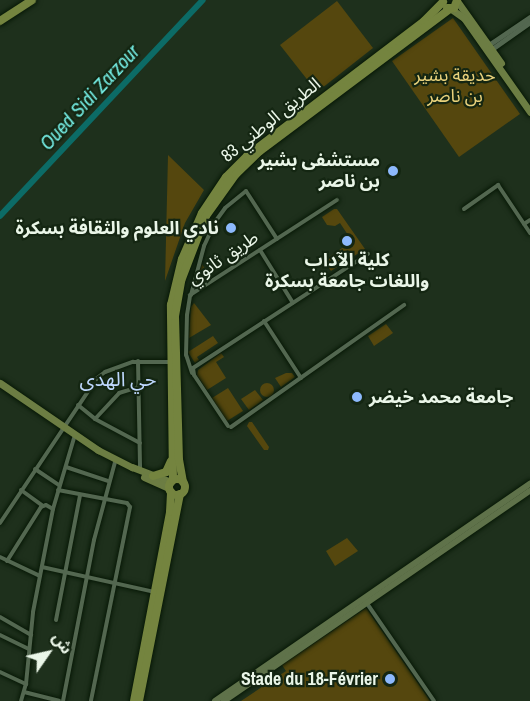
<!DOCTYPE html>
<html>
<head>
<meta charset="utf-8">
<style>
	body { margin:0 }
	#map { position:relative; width:530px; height:701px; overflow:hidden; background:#1e301c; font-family:"Archivo Narrow","Noto Sans Arabic",sans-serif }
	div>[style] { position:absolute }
	.green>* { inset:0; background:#55470e }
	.round { border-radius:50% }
	.river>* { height:6px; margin:-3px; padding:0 3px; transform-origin:3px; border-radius:3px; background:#0c6b66 }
	.roads { filter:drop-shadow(0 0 2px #071806) drop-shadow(0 0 2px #071806) }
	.minor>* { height:4px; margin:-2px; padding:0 2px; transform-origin:2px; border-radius:2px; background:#536750 }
	.tertiary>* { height:5px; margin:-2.5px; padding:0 2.5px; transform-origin:2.5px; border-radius:2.5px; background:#536750 }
	.secondary>* { height:6px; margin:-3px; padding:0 3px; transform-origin:3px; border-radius:3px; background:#5f724a }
	.primary>* { height:7px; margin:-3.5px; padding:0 3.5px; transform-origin:3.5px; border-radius:3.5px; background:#6c7d43 }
	.trunk>* { height:8px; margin:-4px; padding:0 4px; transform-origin:4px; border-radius:4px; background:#74843f }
	.trunk>.ring { margin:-4px; padding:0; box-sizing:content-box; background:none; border:8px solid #74843f; border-radius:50% }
	.dots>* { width:16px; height:16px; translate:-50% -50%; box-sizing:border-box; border:3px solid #142612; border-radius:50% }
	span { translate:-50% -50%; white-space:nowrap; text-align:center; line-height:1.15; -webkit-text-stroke:4.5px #142612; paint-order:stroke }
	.park-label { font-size:18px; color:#e9d27c }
	.street-label { font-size:18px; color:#eaf6e8 }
	.poi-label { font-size:18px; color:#eaf6e8; font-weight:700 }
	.right { translate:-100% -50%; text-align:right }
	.left { translate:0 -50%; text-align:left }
	.water-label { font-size:20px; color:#74ece3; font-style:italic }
	.neighbourhood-label { font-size:20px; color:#bfd8fe }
	.north { position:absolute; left:18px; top:623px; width:60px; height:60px; -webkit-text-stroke:4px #142612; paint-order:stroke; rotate:56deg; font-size:16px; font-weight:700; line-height:24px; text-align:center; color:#eaf6e8 }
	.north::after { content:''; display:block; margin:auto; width:21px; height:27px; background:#eaf6e8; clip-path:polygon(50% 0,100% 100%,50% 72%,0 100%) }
</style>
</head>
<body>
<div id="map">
	<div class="green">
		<i style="clip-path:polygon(337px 1px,373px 48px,317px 92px,280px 45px)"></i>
		<i style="clip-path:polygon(453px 18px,520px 114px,459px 157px,392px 61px)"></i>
		<i style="clip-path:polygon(168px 155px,204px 190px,185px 223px,165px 281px)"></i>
		<i style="clip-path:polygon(334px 209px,337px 209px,365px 249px,331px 271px,327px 265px,328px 258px,352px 241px,340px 223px,335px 226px,327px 225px,322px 217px)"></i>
		<i style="clip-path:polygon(202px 264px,211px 278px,194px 288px)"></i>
		<i style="clip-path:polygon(194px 303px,211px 325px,189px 338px,191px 307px)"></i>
		<i style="clip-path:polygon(386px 324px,393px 333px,374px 346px,368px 336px)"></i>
		<i style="clip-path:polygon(213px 336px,218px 343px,197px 357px,199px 360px,195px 363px,188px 352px)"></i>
		<i style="clip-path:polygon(221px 353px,224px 357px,216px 362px,226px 378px,207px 390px,197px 375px,198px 370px)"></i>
		<i style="clip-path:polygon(286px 373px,292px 373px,295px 377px,281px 387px,275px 378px)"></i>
		<i class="round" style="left:260px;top:383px;width:14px;height:14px"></i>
		<i style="clip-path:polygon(228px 388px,243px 411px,227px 421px,212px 398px)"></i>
		<i style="clip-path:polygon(255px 390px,263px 400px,249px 410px,241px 399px)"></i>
		<i style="clip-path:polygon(249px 422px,252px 422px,269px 447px,268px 450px,264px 450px,247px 426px)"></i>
		<i style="clip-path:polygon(347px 538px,358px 551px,335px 566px,326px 551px)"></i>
		<i style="clip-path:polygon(366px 608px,430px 701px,241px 701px,286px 671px,282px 665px)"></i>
	</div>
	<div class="river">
		<i style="left:0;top:216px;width:296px;rotate:-46.8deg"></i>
	</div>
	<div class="roads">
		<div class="minor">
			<i style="left:464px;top:209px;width:42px;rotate:-35.2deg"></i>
			<i style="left:498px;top:185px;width:58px;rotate:56.3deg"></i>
			<i style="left:524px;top:224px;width:7px;rotate:-34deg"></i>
			<i style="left:260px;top:250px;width:62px;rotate:58.1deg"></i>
			<i style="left:191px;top:295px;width:51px;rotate:-75.1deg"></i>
			<i style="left:204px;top:246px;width:26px;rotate:-65deg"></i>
			<i style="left:215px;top:222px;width:17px;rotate:-54deg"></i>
			<i style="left:225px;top:208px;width:27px;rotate:-39deg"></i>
			<i style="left:246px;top:191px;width:57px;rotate:57.1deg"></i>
			<i style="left:264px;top:321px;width:68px;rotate:57deg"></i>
			<i style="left:138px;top:361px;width:109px;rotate:88.9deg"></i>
			<i style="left:192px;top:373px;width:19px;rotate:-108deg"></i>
			<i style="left:186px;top:355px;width:40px;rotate:-88.6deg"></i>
			<i style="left:187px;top:315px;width:20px;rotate:-81deg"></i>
			<i style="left:190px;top:295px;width:175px;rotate:-32.9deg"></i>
			<i style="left:78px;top:405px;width:22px;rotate:39deg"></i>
			<i style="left:95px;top:419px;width:51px;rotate:28.1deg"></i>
			<i style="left:95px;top:419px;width:35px;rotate:-47deg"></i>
			<i style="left:119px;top:393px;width:21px;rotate:-17deg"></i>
			<i style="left:228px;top:426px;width:61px;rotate:-123.7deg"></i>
			<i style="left:194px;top:375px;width:7px;rotate:-98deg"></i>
			<i style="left:193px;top:368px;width:209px;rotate:-33.1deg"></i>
			<i style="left:231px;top:427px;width:212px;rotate:-35.2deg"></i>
			<i style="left:66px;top:467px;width:44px;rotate:18.4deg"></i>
			<i style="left:35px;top:469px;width:29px;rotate:34deg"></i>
			<i style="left:21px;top:490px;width:27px;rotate:36deg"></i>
			<i style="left:58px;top:490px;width:70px;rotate:10.7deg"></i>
			<i style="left:127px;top:503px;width:5px;rotate:53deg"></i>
			<i style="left:130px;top:507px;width:198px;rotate:101.4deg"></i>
			<i style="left:0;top:523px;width:174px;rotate:-56.2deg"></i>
			<i style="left:97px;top:378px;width:10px;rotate:-37deg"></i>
			<i style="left:105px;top:372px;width:30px;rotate:-20deg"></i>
			<i style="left:133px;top:362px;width:37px"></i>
			<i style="left:0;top:557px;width:44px;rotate:25.4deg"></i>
			<i style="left:7px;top:561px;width:64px;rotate:-57.8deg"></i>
			<i style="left:41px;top:507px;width:5px;rotate:-22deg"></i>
			<i style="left:46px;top:505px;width:8px;rotate:30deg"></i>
			<i style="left:42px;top:567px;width:116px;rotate:12.5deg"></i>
			<i style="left:366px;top:602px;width:120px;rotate:55.5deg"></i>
			<i style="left:0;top:617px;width:36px;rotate:30deg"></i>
			<i style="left:56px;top:620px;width:127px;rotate:-79.1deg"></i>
			<i style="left:0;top:635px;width:32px;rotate:26deg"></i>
			<i style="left:0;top:672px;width:29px;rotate:25deg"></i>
			<i style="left:24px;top:692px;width:36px;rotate:14deg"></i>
			<i style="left:21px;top:701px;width:18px;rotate:-74deg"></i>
			<i style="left:26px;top:684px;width:72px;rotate:-84.4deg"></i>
			<i style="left:33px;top:612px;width:105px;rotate:-79deg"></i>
			<i style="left:53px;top:509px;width:74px;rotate:-73.5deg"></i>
			<i style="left:63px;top:701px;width:164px;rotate:-79.1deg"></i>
			<i style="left:94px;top:540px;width:81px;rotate:-74.9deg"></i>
		</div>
		<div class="tertiary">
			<i style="left:487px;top:46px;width:52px;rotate:-34deg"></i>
			<i style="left:489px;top:51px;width:50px;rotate:-35.3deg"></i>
		</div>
		<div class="secondary">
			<i style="left:215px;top:701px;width:383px;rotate:-34.6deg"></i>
			<i style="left:224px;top:701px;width:371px;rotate:-34.5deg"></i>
		</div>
		<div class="primary">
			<i style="left:457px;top:1px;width:76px;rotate:54.6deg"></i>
			<i style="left:451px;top:9px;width:16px;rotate:35deg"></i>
			<i style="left:464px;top:18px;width:115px;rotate:54.9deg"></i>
			<i style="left:0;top:383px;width:119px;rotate:34.4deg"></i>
			<i style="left:98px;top:450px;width:38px;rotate:27deg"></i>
			<i style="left:132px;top:467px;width:42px;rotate:21deg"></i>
			<i style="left:144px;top:477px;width:27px;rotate:24deg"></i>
		</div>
		<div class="trunk">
			<i style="left:447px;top:8px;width:7px"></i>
			<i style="left:454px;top:8px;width:9px;rotate:-69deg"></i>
			<i style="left:0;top:21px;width:38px;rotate:-33deg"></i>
			<i style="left:153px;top:476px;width:14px;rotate:-17deg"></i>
			<i style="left:166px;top:472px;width:12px;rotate:-66deg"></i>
			<i class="ring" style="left:169px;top:479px;width:8px;height:8px"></i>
			<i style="left:173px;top:480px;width:175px;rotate:-90.7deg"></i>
			<i style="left:171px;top:305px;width:47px;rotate:-76.6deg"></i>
			<i style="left:182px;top:259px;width:50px;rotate:-66.5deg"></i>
			<i style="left:202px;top:213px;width:43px;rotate:-56.3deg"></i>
			<i style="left:226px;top:177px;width:30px;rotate:-45deg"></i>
			<i style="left:247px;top:156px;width:223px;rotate:-37.3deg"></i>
			<i style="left:424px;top:21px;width:27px;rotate:-45deg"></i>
			<i style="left:183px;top:482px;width:22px;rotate:-100deg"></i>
			<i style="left:179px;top:460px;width:144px;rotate:-91.6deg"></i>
			<i style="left:175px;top:316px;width:36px;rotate:-80deg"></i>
			<i style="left:181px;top:281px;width:70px;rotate:-69deg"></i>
			<i style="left:206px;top:216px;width:52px;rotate:-54.5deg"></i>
			<i style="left:236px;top:174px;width:33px;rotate:-44deg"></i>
			<i style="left:260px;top:151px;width:237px;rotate:-36.8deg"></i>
			<i style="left:134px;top:701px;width:192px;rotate:-79.2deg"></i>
			<i style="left:170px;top:512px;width:20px;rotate:-87deg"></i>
			<i style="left:139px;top:701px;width:211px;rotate:-78.8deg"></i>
		</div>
	</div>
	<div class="dots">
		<i style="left:393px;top:171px;background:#8db9fc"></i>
		<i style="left:231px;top:228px;background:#8db9fc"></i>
		<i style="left:347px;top:241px;background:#8db9fc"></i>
		<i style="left:357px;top:397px;background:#8db9fc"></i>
		<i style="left:390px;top:679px;background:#8db9fc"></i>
	</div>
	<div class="park-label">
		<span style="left:455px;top:86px">حديقة بشير<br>بن ناصر</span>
	</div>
	<div class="street-label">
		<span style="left:271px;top:120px;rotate:-39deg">الطريق الوطني 83</span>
		<span style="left:223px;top:258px;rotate:-34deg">طريق ثانوي</span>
	</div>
	<div class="poi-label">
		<span class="right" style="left:380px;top:171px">مستشفى بشير<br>بن ناصر</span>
		<span class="right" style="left:219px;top:228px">نادي العلوم والثقافة بسكرة</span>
		<span style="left:347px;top:271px">كلية الآداب<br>واللغات جامعة بسكرة</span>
		<span class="left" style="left:369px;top:397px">جامعة محمد خيضر</span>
		<span class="right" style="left:378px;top:679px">Stade du 18-Février</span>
	</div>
	<div class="water-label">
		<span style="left:89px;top:97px;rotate:-47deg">Oued Sidi Zarzour</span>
	</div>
	<div class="neighbourhood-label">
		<span style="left:118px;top:378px">حي الهدى</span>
	</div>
	<div class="north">ش</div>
</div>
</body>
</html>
